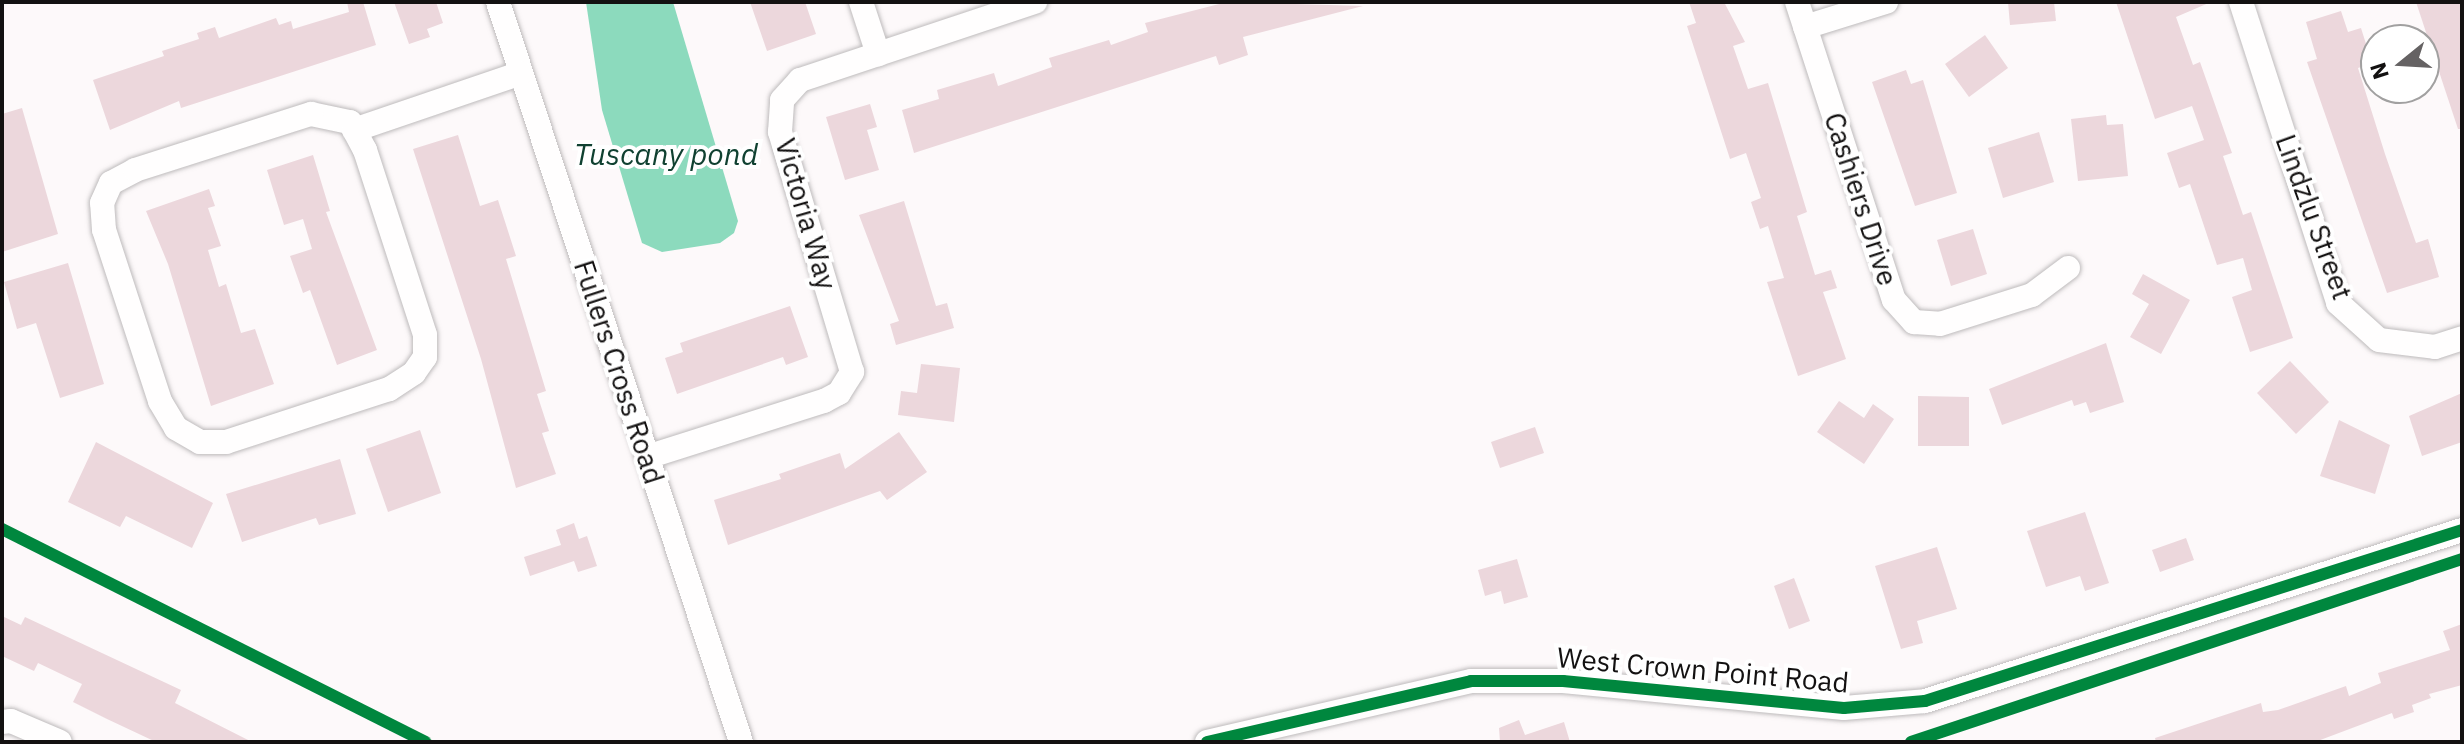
<!DOCTYPE html>
<html>
<head>
<meta charset="utf-8">
<style>
	body { margin:0 }
	#map { position:relative; width:2464px; height:744px; overflow:hidden; background:#fdf9fa; font-family:"IBM Plex Sans",sans-serif }
	div>[style] { position:absolute }
	.water>* { inset:0; background:#8cdabd }
	.building>* { inset:0; background:#ecd7dc }
	.roads { filter:drop-shadow(0 0 2px #bebbbc) drop-shadow(0 0 2px #bebbbc) }
	.minor>* { height:24px; margin:-12px; padding:0 12px; transform-origin:12px; border-radius:12px; background:#fffefe }
	.cycleway>* { height:12px; margin:-6px; padding:0 6px; transform-origin:6px; border-radius:6px; background:#00873e }
	span { translate:-50% -50%; white-space:nowrap; text-align:center; line-height:1.15; -webkit-text-stroke:8px #fff; paint-order:stroke }
	.street-label { font-size:28px; color:#131111 }
	.water-label { font-size:30px; color:#104131; font-style:italic }
	.frame { position:absolute; inset:0; border:4px solid #131111; pointer-events:none }
	.north { position:absolute; left:2360px; top:24px; width:80px; height:80px; box-sizing:border-box; background:#fff; border:2px solid #a1a0a0; border-radius:50%; rotate:252deg; font-size:22px; font-weight:700; line-height:32px; text-align:center; color:#131111 }
	.north::after { content:''; display:block; margin:auto; width:28px; height:36px; background:#656263; clip-path:polygon(50% 0,100% 100%,50% 72%,0 100%) }
</style>
</head>
<body>
<div id="map">
	<div class="water">
		<i style="clip-path:polygon(586px 2px,673px 2px,738px 221px,734px 233px,720px 243px,662px 252px,642px 243px,602px 110px)"></i>
	</div>
	<div class="building">
		<i style="clip-path:polygon(347px 2px,363px 2px,376px 45px,181px 108px,179px 101px,110px 130px,93px 80px,164px 56px,162px 51px,199px 39px,197px 33px,215px 27px,219px 38px,276px 18px,279px 25px,291px 21px,293px 29px,349px 12px)"></i>
		<i style="clip-path:polygon(394px 2px,436px 2px,443px 23px,427px 29px,430px 37px,409px 44px)"></i>
		<i style="clip-path:polygon(750px 2px,805px 2px,816px 34px,767px 51px)"></i>
		<i style="clip-path:polygon(1227px 2px,1363px 6px,1243px 37px,1248px 55px,1219px 65px,1216px 56px,914px 153px,902px 110px,939px 99px,937px 90px,994px 73px,998px 86px,1052px 67px,1049px 58px,1109px 40px,1111px 45px,1148px 32px,1145px 23px)"></i>
		<i style="clip-path:polygon(1689px 2px,1724px 2px,1745px 42px,1733px 46px,1748px 89px,1768px 83px,1807px 212px,1797px 216px,1815px 275px,1831px 270px,1837px 288px,1823px 292px,1846px 359px,1798px 376px,1767px 282px,1784px 278px,1768px 226px,1760px 229px,1751px 202px,1761px 198px,1746px 153px,1730px 159px,1687px 26px,1696px 23px)"></i>
		<i style="clip-path:polygon(2008px 2px,2054px 2px,2056px 21px,2010px 25px)"></i>
		<i style="clip-path:polygon(2116px 2px,2211px 2px,2176px 17px,2193px 65px,2200px 62px,2232px 153px,2223px 156px,2243px 215px,2251px 212px,2293px 338px,2250px 352px,2232px 297px,2252px 290px,2243px 258px,2217px 265px,2190px 184px,2179px 188px,2167px 153px,2204px 140px,2192px 106px,2155px 119px)"></i>
		<i style="clip-path:polygon(2416px 2px,2462px 2px,2462px 129px,2458px 129px)"></i>
		<i style="clip-path:polygon(2341px 11px,2348px 32px,2361px 28px,2372px 63px,2358px 68px,2385px 154px,2416px 243px,2428px 239px,2439px 277px,2387px 293px,2307px 62px,2317px 59px,2306px 22px)"></i>
		<i style="clip-path:polygon(1985px 35px,2008px 68px,1969px 97px,1945px 64px)"></i>
		<i style="clip-path:polygon(1906px 70px,1911px 84px,1923px 80px,1957px 193px,1915px 206px,1872px 82px)"></i>
		<i style="clip-path:polygon(870px 104px,877px 127px,867px 130px,879px 170px,845px 180px,826px 117px)"></i>
		<i style="clip-path:polygon(22px 108px,58px 234px,2px 252px,2px 114px)"></i>
		<i style="clip-path:polygon(2106px 115px,2107px 125px,2123px 124px,2128px 176px,2078px 181px,2071px 119px)"></i>
		<i style="clip-path:polygon(2039px 132px,2054px 182px,2003px 198px,1988px 148px)"></i>
		<i style="clip-path:polygon(458px 135px,480px 206px,498px 200px,516px 256px,506px 259px,546px 391px,537px 394px,549px 431px,542px 433px,556px 474px,516px 488px,481px 359px,413px 149px)"></i>
		<i style="clip-path:polygon(313px 155px,330px 211px,326px 212px,377px 350px,337px 365px,310px 290px,303px 293px,290px 256px,312px 249px,303px 219px,284px 225px,267px 170px)"></i>
		<i style="clip-path:polygon(209px 189px,215px 206px,208px 208px,221px 246px,208px 250px,219px 287px,226px 284px,241px 333px,255px 329px,274px 384px,211px 406px,168px 264px,146px 211px)"></i>
		<i style="clip-path:polygon(904px 201px,936px 306px,947px 303px,954px 328px,896px 345px,890px 324px,899px 321px,859px 215px)"></i>
		<i style="clip-path:polygon(1973px 229px,1987px 274px,1951px 286px,1937px 240px)"></i>
		<i style="clip-path:polygon(68px 263px,104px 384px,60px 398px,36px 323px,17px 329px,4px 282px)"></i>
		<i style="clip-path:polygon(2143px 274px,2190px 300px,2161px 354px,2130px 337px,2149px 304px,2132px 294px)"></i>
		<i style="clip-path:polygon(790px 306px,808px 357px,786px 365px,783px 357px,677px 394px,665px 358px,683px 352px,680px 343px)"></i>
		<i style="clip-path:polygon(2106px 343px,2124px 402px,2090px 413px,2086px 402px,2074px 406px,2072px 400px,2002px 425px,1989px 389px)"></i>
		<i style="clip-path:polygon(2290px 361px,2329px 402px,2296px 434px,2257px 393px)"></i>
		<i style="clip-path:polygon(921px 364px,960px 368px,954px 422px,898px 415px,901px 391px,917px 393px)"></i>
		<i style="clip-path:polygon(2462px 393px,2462px 442px,2422px 456px,2409px 416px)"></i>
		<i style="clip-path:polygon(1918px 396px,1969px 397px,1969px 446px,1918px 446px)"></i>
		<i style="clip-path:polygon(1839px 401px,1864px 418px,1873px 404px,1894px 419px,1864px 464px,1817px 432px)"></i>
		<i style="clip-path:polygon(2339px 420px,2390px 445px,2375px 494px,2320px 476px)"></i>
		<i style="clip-path:polygon(1535px 427px,1544px 453px,1500px 468px,1491px 442px)"></i>
		<i style="clip-path:polygon(420px 430px,441px 493px,388px 512px,366px 449px)"></i>
		<i style="clip-path:polygon(899px 432px,927px 472px,887px 500px,880px 491px,728px 545px,714px 500px,781px 479px,779px 474px,840px 453px,845px 469px)"></i>
		<i style="clip-path:polygon(96px 442px,213px 503px,192px 548px,126px 516px,120px 527px,68px 502px)"></i>
		<i style="clip-path:polygon(340px 459px,356px 514px,319px 525px,316px 518px,242px 542px,226px 494px)"></i>
		<i style="clip-path:polygon(2085px 512px,2109px 583px,2085px 591px,2080px 576px,2046px 587px,2027px 531px)"></i>
		<i style="clip-path:polygon(574px 523px,579px 539px,587px 536px,597px 566px,578px 572px,574px 561px,530px 576px,524px 557px,561px 545px,556px 530px)"></i>
		<i style="clip-path:polygon(2186px 538px,2194px 560px,2160px 572px,2152px 550px)"></i>
		<i style="clip-path:polygon(1937px 547px,1957px 609px,1917px 621px,1923px 643px,1901px 649px,1875px 566px)"></i>
		<i style="clip-path:polygon(1517px 559px,1528px 597px,1504px 604px,1501px 591px,1485px 596px,1478px 570px)"></i>
		<i style="clip-path:polygon(1794px 578px,1810px 621px,1789px 629px,1774px 586px)"></i>
		<i style="clip-path:polygon(2px 616px,21px 625px,25px 617px,181px 690px,175px 703px,252px 742px,156px 742px,107px 719px,73px 702px,82px 684px,38px 663px,34px 671px,2px 656px)"></i>
		<i style="clip-path:polygon(2462px 624px,2462px 685px,2429px 694px,2431px 698px,2412px 705px,2414px 712px,2394px 719px,2392px 713px,2315px 742px,2156px 742px,2155px 738px,2261px 703px,2263px 712px,2278px 710px,2346px 686px,2349px 696px,2381px 683px,2378px 673px,2450px 650px,2443px 631px)"></i>
		<i style="clip-path:polygon(1519px 720px,1525px 735px,1564px 722px,1570px 742px,1500px 742px,1499px 728px)"></i>
	</div>
	<div class="roads">
		<div class="minor">
			<i style="left:498px;top:2px;width:779px;rotate:71.82deg"></i>
			<i style="left:861px;top:2px;width:55px;rotate:71.9deg"></i>
			<i style="left:1797px;top:2px;width:313px;rotate:72deg"></i>
			<i style="left:1894px;top:300px;width:30px;rotate:48deg"></i>
			<i style="left:1914px;top:322px;width:26px;rotate:4deg"></i>
			<i style="left:1940px;top:324px;width:96px;rotate:-17.5deg"></i>
			<i style="left:2032px;top:295px;width:45px;rotate:-36.9deg"></i>
			<i style="left:2241px;top:2px;width:316px;rotate:72.1deg"></i>
			<i style="left:2338px;top:303px;width:55px;rotate:42.1deg"></i>
			<i style="left:2379px;top:340px;width:56px;rotate:7.1deg"></i>
			<i style="left:2435px;top:347px;width:28px;rotate:-18deg"></i>
			<i style="left:1805px;top:27px;width:85px;rotate:-17.2deg"></i>
			<i style="left:311px;top:114px;width:40px;rotate:12deg"></i>
			<i style="left:350px;top:122px;width:32px;rotate:62deg"></i>
			<i style="left:365px;top:150px;width:194px;rotate:72deg"></i>
			<i style="left:425px;top:335px;width:22px;rotate:90deg"></i>
			<i style="left:425px;top:357px;width:19px;rotate:125deg"></i>
			<i style="left:414px;top:373px;width:30px;rotate:147deg"></i>
			<i style="left:389px;top:389px;width:171px;rotate:162deg"></i>
			<i style="left:226px;top:442px;width:26px;rotate:180deg"></i>
			<i style="left:200px;top:442px;width:28px;rotate:-150deg"></i>
			<i style="left:176px;top:428px;width:31px;rotate:-121deg"></i>
			<i style="left:160px;top:401px;width:180px;rotate:-108.1deg"></i>
			<i style="left:104px;top:230px;width:27px;rotate:-94deg"></i>
			<i style="left:102px;top:203px;width:22px;rotate:-66deg"></i>
			<i style="left:111px;top:183px;width:27px;rotate:-28deg"></i>
			<i style="left:135px;top:170px;width:185px;rotate:-17.7deg"></i>
			<i style="left:354px;top:130px;width:176px;rotate:-18.8deg"></i>
			<i style="left:647px;top:457px;width:186px;rotate:-17.6deg"></i>
			<i style="left:824px;top:401px;width:17px;rotate:-28deg"></i>
			<i style="left:839px;top:393px;width:25px;rotate:-58deg"></i>
			<i style="left:852px;top:372px;width:251px;rotate:-106.7deg"></i>
			<i style="left:780px;top:132px;width:32px;rotate:-86deg"></i>
			<i style="left:782px;top:100px;width:27px;rotate:-48deg"></i>
			<i style="left:800px;top:80px;width:248px;rotate:-18.4deg"></i>
			<i style="left:2px;top:722px;width:9px;rotate:-6deg"></i>
			<i style="left:11px;top:721px;width:53px;rotate:23.2deg"></i>
			<i style="left:1207px;top:742px;width:271px;rotate:-13deg"></i>
			<i style="left:1471px;top:681px;width:92px"></i>
			<i style="left:1563px;top:681px;width:282px;rotate:5.5deg"></i>
			<i style="left:1844px;top:708px;width:81px;rotate:-4.9deg"></i>
			<i style="left:1925px;top:701px;width:564px;rotate:-17.66deg"></i>
		</div>
	</div>
	<div class="cycleway">
		<i style="left:2px;top:529px;width:474px;rotate:26.7deg"></i>
		<i style="left:1207px;top:742px;width:271px;rotate:-13deg"></i>
		<i style="left:1471px;top:681px;width:92px"></i>
		<i style="left:1563px;top:681px;width:282px;rotate:5.5deg"></i>
		<i style="left:1844px;top:708px;width:81px;rotate:-4.9deg"></i>
		<i style="left:1925px;top:701px;width:564px;rotate:-17.66deg"></i>
		<i style="left:1911px;top:742px;width:581px;rotate:-18.37deg"></i>
	</div>
	<div class="street-label">
		<span style="left:1861px;top:199px;rotate:72deg">Cashiers Drive</span>
		<span style="left:806px;top:214px;rotate:74deg">Victoria Way</span>
		<span style="left:2314px;top:217px;rotate:70deg">Lindzlu Street</span>
		<span style="left:619px;top:372px;rotate:72deg">Fullers Cross Road</span>
		<span style="left:1703px;top:670px;rotate:5deg">West Crown Point Road</span>
	</div>
	<div class="water-label">
		<span style="left:666px;top:154px">Tuscany pond</span>
	</div>
	<div class="frame"></div>
	<div class="north">N</div>
</div>
</body>
</html>
